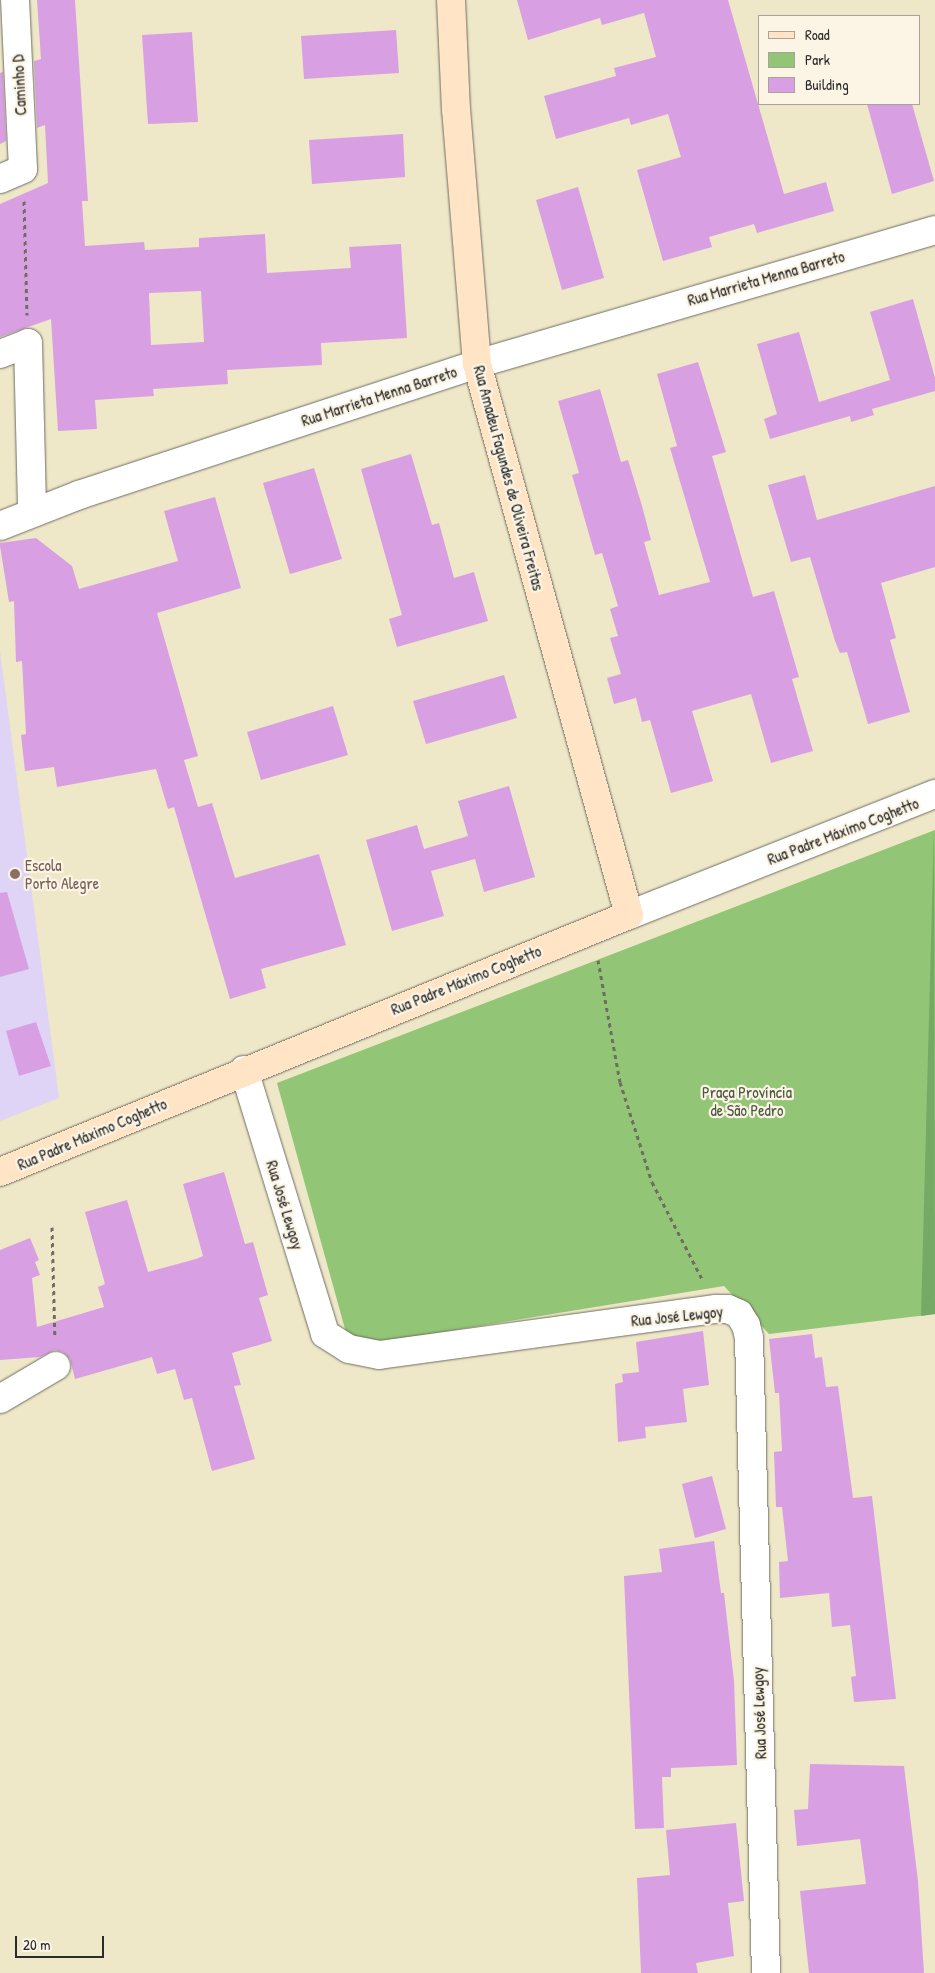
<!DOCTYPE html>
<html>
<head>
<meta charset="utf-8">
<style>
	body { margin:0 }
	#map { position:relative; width:935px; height:1973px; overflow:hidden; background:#eee7c8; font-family:"Patrick Hand",sans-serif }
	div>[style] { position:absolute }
	.built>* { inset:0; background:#dfd4f5 }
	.green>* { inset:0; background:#92c575 }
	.forest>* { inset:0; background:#75aa66 }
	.building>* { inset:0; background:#d8a0e2 }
	.path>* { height:3px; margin-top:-1.5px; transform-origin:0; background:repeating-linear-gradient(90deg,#6f6d62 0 4px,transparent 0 8px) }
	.roads { filter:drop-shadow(0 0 1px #6f6d62) drop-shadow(0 0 1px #6f6d62) }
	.street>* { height:28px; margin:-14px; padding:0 14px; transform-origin:14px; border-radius:14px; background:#fff }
	.secondary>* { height:28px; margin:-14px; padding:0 14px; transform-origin:14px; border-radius:14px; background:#ffe4c6 }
	.dots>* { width:14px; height:14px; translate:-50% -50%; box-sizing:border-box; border:2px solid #fcf5e5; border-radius:50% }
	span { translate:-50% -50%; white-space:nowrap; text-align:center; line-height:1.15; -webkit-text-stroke:4.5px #fcf5e5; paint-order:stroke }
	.street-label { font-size:16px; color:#2b2b2b }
	.education-label { font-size:16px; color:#785e54 }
	.left { translate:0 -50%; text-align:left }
	.park-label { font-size:16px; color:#4a5941 }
	.legend { position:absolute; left:758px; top:15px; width:162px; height:90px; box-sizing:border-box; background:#fcf5e5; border:1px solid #a8a49b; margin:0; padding:6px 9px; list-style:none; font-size:15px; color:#2b2b2b }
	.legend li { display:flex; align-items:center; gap:10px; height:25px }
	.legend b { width:25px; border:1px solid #a8a49b }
	.scale { position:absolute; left:15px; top:1936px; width:89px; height:22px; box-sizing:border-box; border:2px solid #2b2b2b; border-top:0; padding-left:6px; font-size:15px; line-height:18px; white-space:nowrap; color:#2b2b2b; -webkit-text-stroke:4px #fcf5e5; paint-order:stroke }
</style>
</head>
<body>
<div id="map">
	<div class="built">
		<i style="clip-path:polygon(0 651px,59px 1098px,0 1121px)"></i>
	</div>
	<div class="green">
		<i style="clip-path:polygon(935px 830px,935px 1314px,769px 1334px,724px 1286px,350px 1347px,277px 1083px)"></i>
	</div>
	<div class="forest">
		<i style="clip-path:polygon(934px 830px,935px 1314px,921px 1316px)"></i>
	</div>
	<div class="building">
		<i style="clip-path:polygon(evenodd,37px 0,75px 0,88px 201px,82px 201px,85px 246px,144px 242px,145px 250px,199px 247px,199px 238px,265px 234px,267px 273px,351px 268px,349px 247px,401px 244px,407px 338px,321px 343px,322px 365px,227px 370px,228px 384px,153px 389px,154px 396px,95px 400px,97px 429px,58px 431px,51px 319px,0 337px,0 204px,48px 183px,45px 125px,37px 128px,34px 61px,41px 59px,37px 0,201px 291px,204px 342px,151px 345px,149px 293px,201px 291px)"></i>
		<i style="clip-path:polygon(517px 0,728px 0,784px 194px,826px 182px,834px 211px,757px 233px,754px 224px,709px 237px,712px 247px,663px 261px,637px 170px,681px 157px,668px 114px,631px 125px,629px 118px,556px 139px,544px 96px,616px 76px,614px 68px,656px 57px,644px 13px,602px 25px,600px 18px,528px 40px)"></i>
		<i style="clip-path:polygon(396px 30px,399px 73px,304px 79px,301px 36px)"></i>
		<i style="clip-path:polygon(192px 32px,198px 122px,148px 124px,142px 35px)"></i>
		<i style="clip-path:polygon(3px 72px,6px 141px,0 144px,0 73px)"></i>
		<i style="clip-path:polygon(867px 104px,912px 104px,934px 181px,892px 194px)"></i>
		<i style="clip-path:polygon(403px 134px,405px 177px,312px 184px,309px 140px)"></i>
		<i style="clip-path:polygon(578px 187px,604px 278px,562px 290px,536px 200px)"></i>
		<i style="clip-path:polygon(913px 299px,935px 378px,935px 391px,872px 409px,874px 415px,851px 422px,850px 416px,770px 439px,764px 419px,777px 414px,757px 344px,799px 332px,819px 402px,890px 380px,870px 312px)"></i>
		<i style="clip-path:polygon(698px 362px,726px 452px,712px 456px,753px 597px,774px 591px,799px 677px,792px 679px,813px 751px,771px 763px,751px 694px,692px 711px,713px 781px,671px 793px,650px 720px,642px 722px,636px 698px,614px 704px,607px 678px,621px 674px,610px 638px,618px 636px,610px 609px,618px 606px,602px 553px,595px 555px,572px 475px,579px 473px,558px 401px,600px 389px,621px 462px,628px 460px,642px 506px,651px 540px,644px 542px,659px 595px,710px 582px,670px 448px,677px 446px,657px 374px)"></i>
		<i style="clip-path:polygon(411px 454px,432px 525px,439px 523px,454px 578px,474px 572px,488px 621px,397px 647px,389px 619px,402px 615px,361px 469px)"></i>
		<i style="clip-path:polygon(314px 468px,342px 559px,290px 574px,263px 483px)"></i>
		<i style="clip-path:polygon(805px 475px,817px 520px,935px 486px,935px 567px,881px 583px,896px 638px,890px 640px,910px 712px,868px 724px,847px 652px,840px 653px,835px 641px,810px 557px,791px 562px,768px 485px)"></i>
		<i style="clip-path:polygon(215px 497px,241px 588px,157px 613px,198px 756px,184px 760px,198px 807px,212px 803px,235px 878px,319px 854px,346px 945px,261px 969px,266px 988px,230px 999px,174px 807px,168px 809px,156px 769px,57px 787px,54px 767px,25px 771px,21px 735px,26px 734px,22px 661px,16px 662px,14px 601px,9px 602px,0 546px,0 543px,36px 538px,72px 566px,79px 589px,178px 561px,164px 511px)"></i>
		<i style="clip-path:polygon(504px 675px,517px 718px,426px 744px,413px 701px)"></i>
		<i style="clip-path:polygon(333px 706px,348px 755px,261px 780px,247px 732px)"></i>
		<i style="clip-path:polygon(509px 786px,535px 877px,484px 892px,475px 859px,431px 871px,444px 916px,392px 931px,366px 840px,417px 825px,424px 849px,468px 836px,458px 801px)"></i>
		<i style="clip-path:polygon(7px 892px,29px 969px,0 977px,0 893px)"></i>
		<i style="clip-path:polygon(36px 1022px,51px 1066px,19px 1076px,6px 1031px)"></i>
		<i style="clip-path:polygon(224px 1172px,245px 1244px,253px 1242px,268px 1295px,259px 1298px,272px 1341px,232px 1353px,241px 1385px,234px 1386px,255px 1459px,212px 1471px,192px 1398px,184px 1400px,175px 1369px,157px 1374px,152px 1357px,75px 1379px,70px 1359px,63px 1352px,55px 1350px,40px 1357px,0 1360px,0 1250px,30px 1238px,39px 1260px,35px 1262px,40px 1275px,32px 1278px,37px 1327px,104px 1307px,98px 1287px,105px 1284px,85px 1212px,127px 1200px,148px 1272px,196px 1259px,203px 1256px,183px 1184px)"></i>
		<i style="clip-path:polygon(703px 1331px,709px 1385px,683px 1389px,687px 1422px,645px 1427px,646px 1438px,618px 1442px,615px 1384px,623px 1382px,622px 1374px,639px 1372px,636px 1342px)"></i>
		<i style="clip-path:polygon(812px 1334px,815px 1358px,822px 1357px,826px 1387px,838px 1386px,853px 1498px,872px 1496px,896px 1699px,854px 1702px,851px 1677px,856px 1676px,850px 1625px,832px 1627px,829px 1593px,780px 1598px,779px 1562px,788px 1561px,782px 1507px,776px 1507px,774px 1452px,782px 1451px,779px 1393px,775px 1393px,769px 1339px)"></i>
		<i style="clip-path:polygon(712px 1476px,726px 1529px,695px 1538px,682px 1484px)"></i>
		<i style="clip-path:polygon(714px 1541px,721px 1593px,724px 1593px,734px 1681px,737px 1765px,671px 1768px,671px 1777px,662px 1777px,664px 1828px,635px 1829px,624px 1576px,662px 1572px,659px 1549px)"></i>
		<i style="clip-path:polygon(810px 1764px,904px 1766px,918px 1881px,924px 1973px,809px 1973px,800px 1891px,866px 1884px,860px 1839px,797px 1846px,794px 1810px,808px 1809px)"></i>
		<i style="clip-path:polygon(736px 1823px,744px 1901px,728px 1903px,734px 1956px,696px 1963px,698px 1973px,641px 1973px,637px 1878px,670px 1875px,666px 1830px)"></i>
	</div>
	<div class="path">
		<i style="left:24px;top:201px;width:114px;rotate:88.5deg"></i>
		<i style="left:598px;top:960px;width:124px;rotate:79.8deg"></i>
		<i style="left:620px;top:1082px;width:105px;rotate:72.3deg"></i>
		<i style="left:652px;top:1182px;width:111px;rotate:62.7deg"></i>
		<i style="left:52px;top:1227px;width:111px;rotate:88.5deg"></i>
	</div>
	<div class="roads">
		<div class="street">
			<i style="left:0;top:179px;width:25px;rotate:-23deg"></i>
			<i style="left:23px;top:169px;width:169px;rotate:-92.7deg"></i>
			<i style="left:0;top:354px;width:30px;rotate:-21deg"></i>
			<i style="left:28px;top:343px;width:168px;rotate:88.6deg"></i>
			<i style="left:0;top:526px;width:85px;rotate:-21.4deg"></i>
			<i style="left:79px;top:495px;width:419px;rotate:-18.2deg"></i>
			<i style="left:477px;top:364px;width:477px;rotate:-16.3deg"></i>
			<i style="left:629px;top:915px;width:329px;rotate:-21.6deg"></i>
			<i style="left:244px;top:1070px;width:276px;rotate:72.9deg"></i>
			<i style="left:325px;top:1334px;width:28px;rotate:32deg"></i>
			<i style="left:349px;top:1349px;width:31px;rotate:11deg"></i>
			<i style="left:379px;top:1355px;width:340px;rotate:-7.8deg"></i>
			<i style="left:716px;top:1309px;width:12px"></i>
			<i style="left:728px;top:1309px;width:12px;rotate:24deg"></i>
			<i style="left:739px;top:1314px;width:13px;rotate:58deg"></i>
			<i style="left:746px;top:1325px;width:13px;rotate:77deg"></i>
			<i style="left:749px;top:1338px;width:635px;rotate:88.47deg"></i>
			<i style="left:0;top:1399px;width:65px;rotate:-30.5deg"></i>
		</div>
		<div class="secondary">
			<i style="left:0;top:1172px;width:679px;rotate:-22.22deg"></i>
			<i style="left:629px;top:915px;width:572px;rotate:-105.42deg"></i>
			<i style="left:477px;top:364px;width:255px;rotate:-94.7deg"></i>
			<i style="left:456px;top:110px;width:110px;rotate:-92.6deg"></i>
		</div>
	</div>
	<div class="dots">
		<i style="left:15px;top:874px;background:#8d6e63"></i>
	</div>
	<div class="street-label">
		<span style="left:19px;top:85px;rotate:-93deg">Caminho D</span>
		<span style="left:766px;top:278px;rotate:-16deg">Rua Marrieta Menna Barreto</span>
		<span style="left:379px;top:396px;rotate:-18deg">Rua Marrieta Menna Barreto</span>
		<span style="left:509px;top:478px;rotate:75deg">Rua Amadeu Fagundes de Oliveira Freitas</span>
		<span style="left:843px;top:831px;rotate:-21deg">Rua Padre Máximo Coghetto</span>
		<span style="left:466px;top:980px;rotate:-22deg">Rua Padre Máximo Coghetto</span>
		<span style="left:92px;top:1134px;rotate:-23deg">Rua Padre Máximo Coghetto</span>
		<span style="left:285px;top:1205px;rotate:73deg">Rua José Lewgoy</span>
		<span style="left:677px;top:1316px;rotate:-6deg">Rua José Lewgoy</span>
		<span style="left:759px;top:1713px;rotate:-92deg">Rua José Lewgoy</span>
	</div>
	<div class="education-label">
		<span class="left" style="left:25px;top:874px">Escola<br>Porto Alegre</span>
	</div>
	<div class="park-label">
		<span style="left:747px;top:1101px">Praça Província<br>de São Pedro</span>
	</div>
	<ul class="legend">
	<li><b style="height:6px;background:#ffe4c6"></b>Road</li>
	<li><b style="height:14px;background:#92c575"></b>Park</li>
	<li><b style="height:14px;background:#d8a0e2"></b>Building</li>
	</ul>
	<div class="scale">20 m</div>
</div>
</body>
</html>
